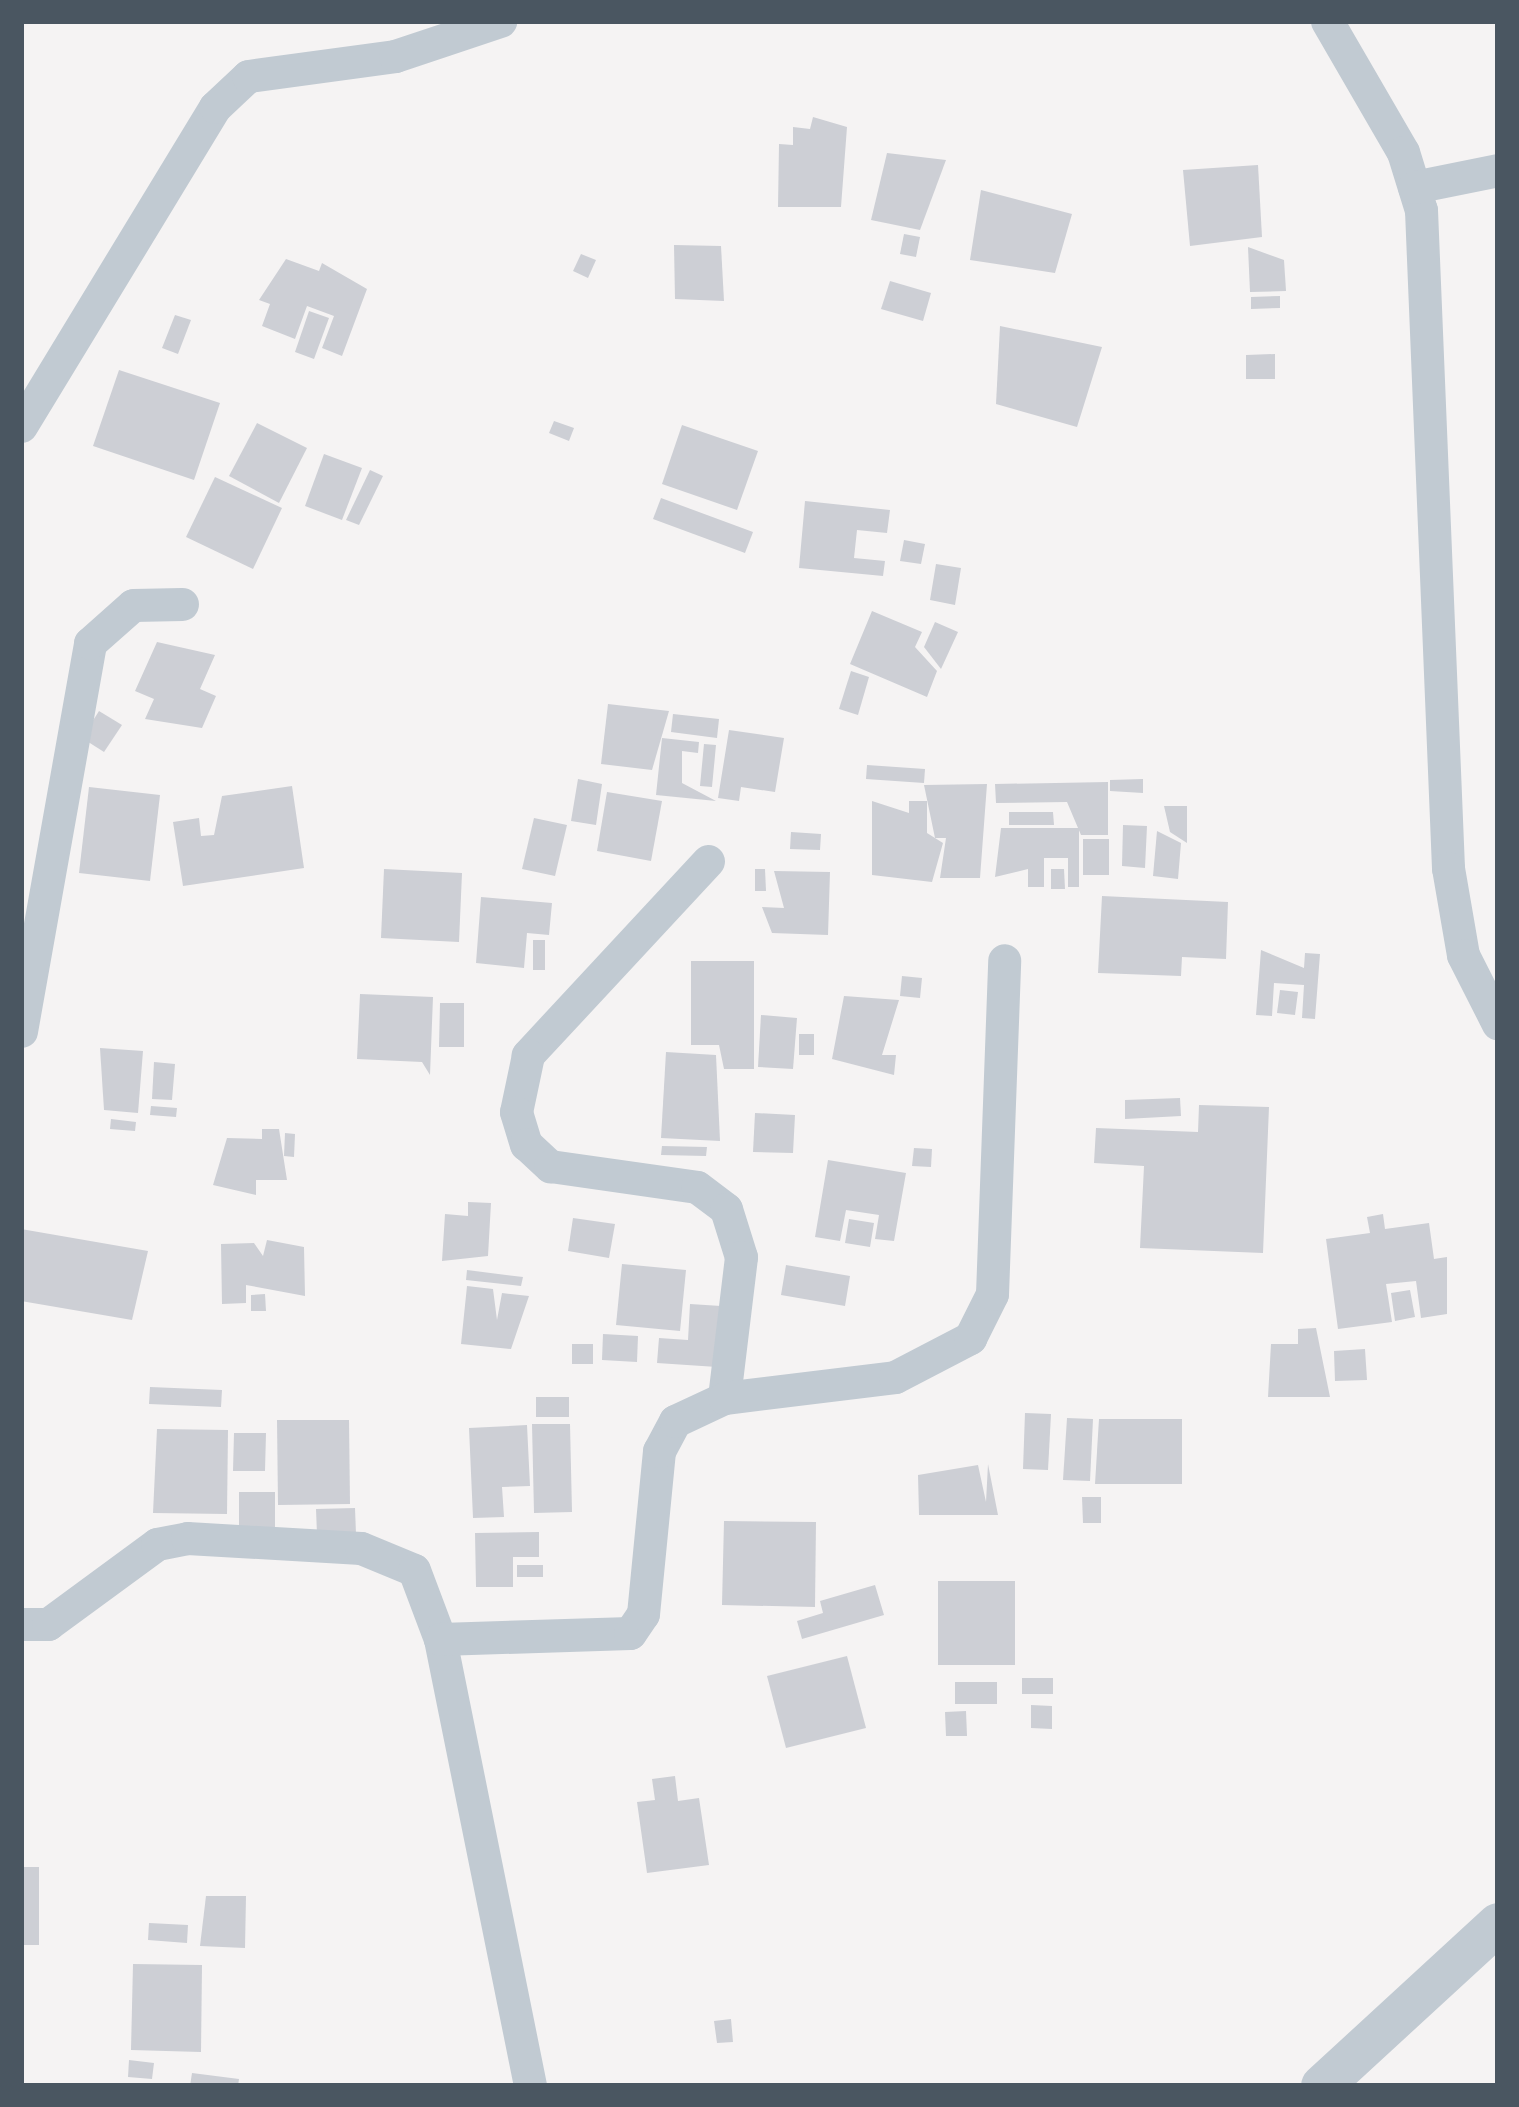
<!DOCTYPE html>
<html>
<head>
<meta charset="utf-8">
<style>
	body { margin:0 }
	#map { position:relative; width:1519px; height:2107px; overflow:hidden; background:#f5f3f3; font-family:"Space Grotesk",sans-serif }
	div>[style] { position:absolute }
	.building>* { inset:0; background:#cdcfd5 }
	.minor>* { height:33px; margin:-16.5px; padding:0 16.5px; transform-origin:16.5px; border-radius:16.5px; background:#c1cad2 }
	.tertiary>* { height:42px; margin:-21px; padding:0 21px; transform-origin:21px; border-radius:21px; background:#c1cad2 }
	span { translate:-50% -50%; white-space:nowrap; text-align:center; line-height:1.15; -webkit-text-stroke:12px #fff; paint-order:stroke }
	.frame { position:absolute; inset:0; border:24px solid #4a5661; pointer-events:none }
</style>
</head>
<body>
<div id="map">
	<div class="building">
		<i style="clip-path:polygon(813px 117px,847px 127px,841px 207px,778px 207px,779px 144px,793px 145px,793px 127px,810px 129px)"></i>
		<i style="clip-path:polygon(887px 153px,946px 160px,920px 230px,871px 220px)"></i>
		<i style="clip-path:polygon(1258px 165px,1262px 237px,1190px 246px,1183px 170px)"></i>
		<i style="clip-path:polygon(981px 190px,1072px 214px,1055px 273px,970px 260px)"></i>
		<i style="clip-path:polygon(904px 234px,920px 237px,916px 257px,900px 254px)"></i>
		<i style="clip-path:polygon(674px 245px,721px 246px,724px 301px,675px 299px)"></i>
		<i style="clip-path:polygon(1248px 247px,1284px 260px,1286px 291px,1250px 292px)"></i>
		<i style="clip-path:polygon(581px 254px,596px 260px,588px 278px,573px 271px)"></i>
		<i style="clip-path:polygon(286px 259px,319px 271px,322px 263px,367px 289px,342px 356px,322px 348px,334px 316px,307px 306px,295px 339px,262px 326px,270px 304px,259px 300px)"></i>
		<i style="clip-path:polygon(890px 281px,931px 293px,923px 321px,881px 309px)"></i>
		<i style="clip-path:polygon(1280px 296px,1280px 308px,1251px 309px,1251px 297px)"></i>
		<i style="clip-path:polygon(309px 311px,329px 318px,314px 359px,295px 352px)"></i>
		<i style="clip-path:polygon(175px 315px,191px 320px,178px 354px,162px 348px)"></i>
		<i style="clip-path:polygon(1000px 326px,1102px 347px,1077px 427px,996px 404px)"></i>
		<i style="clip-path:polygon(1275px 354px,1275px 379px,1246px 379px,1246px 355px)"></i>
		<i style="clip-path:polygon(119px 370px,220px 403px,194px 480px,93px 446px)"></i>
		<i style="clip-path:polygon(554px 421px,574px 428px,569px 441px,549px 433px)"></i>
		<i style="clip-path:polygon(257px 423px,307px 448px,279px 503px,229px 476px)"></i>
		<i style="clip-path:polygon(682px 425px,758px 451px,737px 510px,662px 484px)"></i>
		<i style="clip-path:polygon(324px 454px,362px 468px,342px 520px,305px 506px)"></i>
		<i style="clip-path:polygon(370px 470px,383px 476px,359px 525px,346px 520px)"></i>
		<i style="clip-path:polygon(215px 477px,282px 508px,253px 569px,186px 537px)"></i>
		<i style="clip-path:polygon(661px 498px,753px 532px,745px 553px,653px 519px)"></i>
		<i style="clip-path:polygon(805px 501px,890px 510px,887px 533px,857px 530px,854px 558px,885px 561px,883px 576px,799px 568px)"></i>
		<i style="clip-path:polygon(904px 540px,925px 544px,921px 564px,900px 561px)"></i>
		<i style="clip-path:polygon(936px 564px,961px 568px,955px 605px,930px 600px)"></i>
		<i style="clip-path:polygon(872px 611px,922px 632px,915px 647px,937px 671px,927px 697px,850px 664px)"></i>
		<i style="clip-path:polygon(935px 622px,958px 632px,941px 669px,924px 647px)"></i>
		<i style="clip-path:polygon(157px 642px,215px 655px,200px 689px,216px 696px,202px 728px,145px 719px,154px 699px,135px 691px)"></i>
		<i style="clip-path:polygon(851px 671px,869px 677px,858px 715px,839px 709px)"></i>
		<i style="clip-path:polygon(608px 704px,669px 711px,652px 770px,601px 764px)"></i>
		<i style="clip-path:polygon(99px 711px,122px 725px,104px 752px,82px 738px)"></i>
		<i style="clip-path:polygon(673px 714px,719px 719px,717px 738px,671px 732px)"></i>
		<i style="clip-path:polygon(729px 730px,784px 738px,775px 792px,741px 787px,739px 801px,718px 798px)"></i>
		<i style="clip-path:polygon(662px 738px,699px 742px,698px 753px,682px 751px,682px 783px,716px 801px,656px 795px)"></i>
		<i style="clip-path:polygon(704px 744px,716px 745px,712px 787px,700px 786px)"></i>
		<i style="clip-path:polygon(867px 765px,925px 769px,924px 783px,866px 779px)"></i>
		<i style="clip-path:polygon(578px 779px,602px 784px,596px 825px,571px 821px)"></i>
		<i style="clip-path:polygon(1143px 779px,1143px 793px,1110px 791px,1110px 780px)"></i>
		<i style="clip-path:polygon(1108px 782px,1108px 835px,1081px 835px,1067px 802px,996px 803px,995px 784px)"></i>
		<i style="clip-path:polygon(987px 784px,980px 878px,940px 878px,946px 838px,935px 838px,924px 785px)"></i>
		<i style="clip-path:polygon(292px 786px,304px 868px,183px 886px,173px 822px,199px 818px,201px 836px,214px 835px,222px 796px)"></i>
		<i style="clip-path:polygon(89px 787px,160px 795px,150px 881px,79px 873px)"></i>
		<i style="clip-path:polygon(607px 792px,662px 801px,651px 861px,597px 851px)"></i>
		<i style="clip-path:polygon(872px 801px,909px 813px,909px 801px,927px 801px,927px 833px,943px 843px,932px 882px,872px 875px)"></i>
		<i style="clip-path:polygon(1164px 806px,1187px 806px,1187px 843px,1170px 832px)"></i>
		<i style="clip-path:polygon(1009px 812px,1053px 812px,1054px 825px,1009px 825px)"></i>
		<i style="clip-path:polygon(534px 818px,567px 825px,555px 876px,522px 869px)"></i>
		<i style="clip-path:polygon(1123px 825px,1147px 826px,1145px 868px,1122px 866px)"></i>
		<i style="clip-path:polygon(1001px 828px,1079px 828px,1079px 887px,1068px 887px,1068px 858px,1044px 858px,1044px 887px,1028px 887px,1028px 869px,995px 877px)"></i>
		<i style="clip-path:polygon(1157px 831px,1181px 843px,1178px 879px,1153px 876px)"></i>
		<i style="clip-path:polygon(791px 832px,821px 834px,820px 850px,790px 849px)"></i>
		<i style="clip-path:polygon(1083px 839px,1109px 839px,1109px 875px,1083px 875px)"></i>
		<i style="clip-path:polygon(384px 869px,462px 873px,459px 942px,381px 938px)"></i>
		<i style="clip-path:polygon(755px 869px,765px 869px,766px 891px,755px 891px)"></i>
		<i style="clip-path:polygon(1051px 869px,1064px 869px,1065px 889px,1051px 889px)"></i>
		<i style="clip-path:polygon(774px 871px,830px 872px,828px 935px,772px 933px,762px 907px,784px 908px)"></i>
		<i style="clip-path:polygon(1102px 896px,1228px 902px,1226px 959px,1182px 957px,1181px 976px,1098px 973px)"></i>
		<i style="clip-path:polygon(481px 897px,552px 903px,549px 935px,527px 933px,524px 968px,476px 963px)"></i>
		<i style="clip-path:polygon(533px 940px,545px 940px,545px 970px,533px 970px)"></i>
		<i style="clip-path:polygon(1261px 950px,1304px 968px,1305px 953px,1320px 954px,1315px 1019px,1302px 1018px,1304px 985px,1274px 983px,1272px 1016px,1256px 1015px)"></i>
		<i style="clip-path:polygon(691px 961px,754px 961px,754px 1069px,724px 1069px,719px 1045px,691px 1045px)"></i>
		<i style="clip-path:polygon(902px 976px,922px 978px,920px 998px,900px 996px)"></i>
		<i style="clip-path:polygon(1280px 990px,1298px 992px,1295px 1015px,1277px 1013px)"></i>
		<i style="clip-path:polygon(360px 994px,433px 997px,430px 1075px,422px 1062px,357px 1059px)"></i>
		<i style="clip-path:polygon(844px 996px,899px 1000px,882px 1055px,896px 1055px,894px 1075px,832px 1059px)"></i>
		<i style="clip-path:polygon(440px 1003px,464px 1003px,464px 1047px,439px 1047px)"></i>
		<i style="clip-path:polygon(761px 1015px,797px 1018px,793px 1069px,758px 1067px)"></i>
		<i style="clip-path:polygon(799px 1034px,814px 1034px,814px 1055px,799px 1055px)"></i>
		<i style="clip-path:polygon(100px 1048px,143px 1051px,138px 1113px,104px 1110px)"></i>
		<i style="clip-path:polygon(666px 1052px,716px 1055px,720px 1141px,661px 1138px)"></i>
		<i style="clip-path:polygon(154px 1062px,175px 1064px,172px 1100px,152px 1099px)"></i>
		<i style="clip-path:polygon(1180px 1098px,1181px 1116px,1125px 1119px,1125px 1100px)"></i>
		<i style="clip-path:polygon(1199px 1105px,1269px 1107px,1263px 1253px,1140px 1248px,1144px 1166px,1094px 1163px,1096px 1128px,1198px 1132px)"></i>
		<i style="clip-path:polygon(151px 1106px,177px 1108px,176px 1117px,150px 1115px)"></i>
		<i style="clip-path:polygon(755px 1113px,795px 1115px,793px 1153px,753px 1152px)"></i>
		<i style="clip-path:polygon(111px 1119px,136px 1122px,135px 1131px,110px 1129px)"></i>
		<i style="clip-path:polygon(262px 1129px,279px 1129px,287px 1180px,256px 1180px,256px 1195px,213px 1185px,227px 1138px,262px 1139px)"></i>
		<i style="clip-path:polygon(285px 1133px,295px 1134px,294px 1157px,284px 1156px)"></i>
		<i style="clip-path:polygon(662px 1146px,707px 1147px,706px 1156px,661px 1155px)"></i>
		<i style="clip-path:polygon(914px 1148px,932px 1149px,931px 1167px,912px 1166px)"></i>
		<i style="clip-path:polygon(828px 1160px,906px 1173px,894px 1241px,875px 1239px,879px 1215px,846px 1210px,840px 1241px,815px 1237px)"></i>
		<i style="clip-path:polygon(468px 1202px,491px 1203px,488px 1256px,442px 1261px,445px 1214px,468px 1216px)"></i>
		<i style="clip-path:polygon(1383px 1214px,1385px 1229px,1429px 1223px,1434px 1259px,1447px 1257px,1447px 1314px,1421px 1318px,1416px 1281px,1386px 1284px,1392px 1322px,1338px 1329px,1326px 1239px,1370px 1233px,1367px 1217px)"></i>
		<i style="clip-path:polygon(573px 1218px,615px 1224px,609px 1258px,568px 1251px)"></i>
		<i style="clip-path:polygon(849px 1219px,874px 1223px,870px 1247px,845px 1243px)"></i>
		<i style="clip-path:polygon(21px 1229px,148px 1251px,132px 1320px,21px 1301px)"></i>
		<i style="clip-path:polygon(267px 1240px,304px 1247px,305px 1296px,246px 1285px,246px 1303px,222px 1304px,221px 1244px,254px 1243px,263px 1256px)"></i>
		<i style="clip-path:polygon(622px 1264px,686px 1270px,680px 1331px,616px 1325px)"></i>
		<i style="clip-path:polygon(786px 1265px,850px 1276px,845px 1306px,781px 1295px)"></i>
		<i style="clip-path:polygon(467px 1270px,523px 1277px,521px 1286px,466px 1280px)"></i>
		<i style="clip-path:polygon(467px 1286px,493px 1289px,497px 1320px,502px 1293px,529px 1296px,511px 1349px,461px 1344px)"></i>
		<i style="clip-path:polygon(1410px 1290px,1415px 1317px,1395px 1321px,1391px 1293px)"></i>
		<i style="clip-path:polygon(265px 1294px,266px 1311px,251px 1311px,251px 1295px)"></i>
		<i style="clip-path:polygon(690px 1304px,721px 1306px,717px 1367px,657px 1363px,659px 1338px,688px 1340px)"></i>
		<i style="clip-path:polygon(1316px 1328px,1330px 1397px,1268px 1397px,1271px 1344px,1298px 1344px,1298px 1329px)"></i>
		<i style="clip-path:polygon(603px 1334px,638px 1336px,637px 1362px,602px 1360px)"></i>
		<i style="clip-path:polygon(572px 1344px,593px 1344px,593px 1364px,572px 1364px)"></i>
		<i style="clip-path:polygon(1365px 1349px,1367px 1380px,1335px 1381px,1334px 1351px)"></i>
		<i style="clip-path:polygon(150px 1387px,222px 1390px,221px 1407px,149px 1404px)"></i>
		<i style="clip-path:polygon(536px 1397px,569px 1397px,569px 1417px,536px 1417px)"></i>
		<i style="clip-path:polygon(1025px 1413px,1051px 1414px,1048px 1470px,1023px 1469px)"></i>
		<i style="clip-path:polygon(1067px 1418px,1093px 1419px,1090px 1481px,1063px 1480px)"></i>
		<i style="clip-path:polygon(1099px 1419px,1182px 1419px,1182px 1484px,1095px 1484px)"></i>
		<i style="clip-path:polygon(277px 1420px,349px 1420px,350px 1504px,278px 1505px)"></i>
		<i style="clip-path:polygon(532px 1424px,570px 1424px,572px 1512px,534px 1513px)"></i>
		<i style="clip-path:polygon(527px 1425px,530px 1486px,502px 1487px,504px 1517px,473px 1518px,469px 1428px)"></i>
		<i style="clip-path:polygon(157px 1429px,228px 1430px,227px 1514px,153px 1513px)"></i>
		<i style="clip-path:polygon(234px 1433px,266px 1433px,265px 1471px,233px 1471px)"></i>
		<i style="clip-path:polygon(988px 1464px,998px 1515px,919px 1515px,918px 1475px,978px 1465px,986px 1502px)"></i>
		<i style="clip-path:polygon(239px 1492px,275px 1492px,275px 1535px,239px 1536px)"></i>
		<i style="clip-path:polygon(1082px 1497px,1101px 1497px,1101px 1523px,1083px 1523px)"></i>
		<i style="clip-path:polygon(355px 1508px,356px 1534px,317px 1534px,316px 1509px)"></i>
		<i style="clip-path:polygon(724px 1521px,816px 1522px,815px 1607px,722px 1605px)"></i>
		<i style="clip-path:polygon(539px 1532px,539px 1557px,513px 1557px,513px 1587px,476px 1587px,475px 1533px)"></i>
		<i style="clip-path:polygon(517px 1565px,543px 1565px,543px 1577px,517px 1577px)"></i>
		<i style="clip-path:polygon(938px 1581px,1015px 1581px,1015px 1665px,938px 1665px)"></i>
		<i style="clip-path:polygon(875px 1585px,884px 1615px,802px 1639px,797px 1621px,823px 1613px,820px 1601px)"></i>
		<i style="clip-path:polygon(847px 1656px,866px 1728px,786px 1748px,767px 1676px)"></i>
		<i style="clip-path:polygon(1022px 1678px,1053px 1678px,1053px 1694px,1022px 1694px)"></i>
		<i style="clip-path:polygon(955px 1682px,997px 1682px,997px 1704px,955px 1704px)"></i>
		<i style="clip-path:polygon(1031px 1705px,1052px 1706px,1052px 1729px,1031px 1728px)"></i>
		<i style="clip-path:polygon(966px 1711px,967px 1736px,946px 1736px,945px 1712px)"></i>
		<i style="clip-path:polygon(675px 1776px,678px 1801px,699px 1798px,709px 1865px,647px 1873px,637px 1802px,655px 1800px,652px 1779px)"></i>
		<i style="clip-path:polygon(21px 1867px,39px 1867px,39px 1945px,21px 1945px)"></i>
		<i style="clip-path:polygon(206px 1896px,246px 1896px,245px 1948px,200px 1946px)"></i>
		<i style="clip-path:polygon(149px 1923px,188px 1925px,187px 1943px,148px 1940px)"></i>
		<i style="clip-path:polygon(133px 1964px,202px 1965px,201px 2052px,131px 2050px)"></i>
		<i style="clip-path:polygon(731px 2019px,733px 2042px,717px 2043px,714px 2021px)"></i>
		<i style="clip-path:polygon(129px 2060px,154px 2063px,152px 2079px,128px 2077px)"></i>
		<i style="clip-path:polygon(192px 2073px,239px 2079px,238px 2086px,190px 2086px)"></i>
	</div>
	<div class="minor">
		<i style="left:1327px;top:21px;width:151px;rotate:59.9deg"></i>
		<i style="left:1403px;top:152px;width:61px;rotate:72.8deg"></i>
		<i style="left:1421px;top:210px;width:659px;rotate:87.65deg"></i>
		<i style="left:1448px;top:868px;width:88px;rotate:80.2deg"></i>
		<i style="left:1463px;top:955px;width:77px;rotate:63.1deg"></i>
		<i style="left:1414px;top:187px;width:86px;rotate:-11.4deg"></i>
		<i style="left:21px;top:426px;width:373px;rotate:-58.7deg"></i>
		<i style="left:215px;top:107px;width:45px;rotate:-43.2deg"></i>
		<i style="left:248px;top:76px;width:148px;rotate:-7.7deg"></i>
		<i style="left:395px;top:56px;width:111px;rotate:-18.4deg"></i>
		<i style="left:708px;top:861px;width:265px;rotate:132.9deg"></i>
		<i style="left:528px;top:1055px;width:58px;rotate:101.9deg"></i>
		<i style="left:516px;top:1112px;width:34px;rotate:73deg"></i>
		<i style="left:526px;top:1144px;width:33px;rotate:43deg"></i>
		<i style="left:550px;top:1166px;width:148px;rotate:8.1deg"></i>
		<i style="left:697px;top:1187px;width:36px;rotate:37deg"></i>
		<i style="left:726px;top:1209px;width:50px;rotate:72.6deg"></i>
		<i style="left:741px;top:1257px;width:142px;rotate:96.9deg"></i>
		<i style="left:21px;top:1031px;width:394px;rotate:-79.9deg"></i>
		<i style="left:90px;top:643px;width:57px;rotate:-41.5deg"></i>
		<i style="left:133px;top:605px;width:49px;rotate:-1.2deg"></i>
		<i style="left:21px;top:1624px;width:27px"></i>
		<i style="left:48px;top:1624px;width:135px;rotate:-36.3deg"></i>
		<i style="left:157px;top:1544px;width:31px;rotate:-11deg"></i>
		<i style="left:187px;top:1538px;width:174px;rotate:3.3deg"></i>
		<i style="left:361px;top:1548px;width:57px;rotate:22.5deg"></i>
		<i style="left:414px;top:1570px;width:74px;rotate:69.4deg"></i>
		<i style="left:440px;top:1639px;width:456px;rotate:78.6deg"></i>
		<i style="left:440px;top:1639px;width:190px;rotate:-1.8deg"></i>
		<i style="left:630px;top:1633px;width:23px;rotate:-56deg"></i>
		<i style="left:643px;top:1614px;width:164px;rotate:-84.4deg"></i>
		<i style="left:659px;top:1451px;width:34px;rotate:-62deg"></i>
		<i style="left:675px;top:1421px;width:54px;rotate:-25.1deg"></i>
		<i style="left:724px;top:1398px;width:172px;rotate:-7deg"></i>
		<i style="left:895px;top:1377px;width:85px;rotate:-27.5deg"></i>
		<i style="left:970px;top:1338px;width:49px;rotate:-63.4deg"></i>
		<i style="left:992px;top:1294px;width:334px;rotate:-87.9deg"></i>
	</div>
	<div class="tertiary">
		<i style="left:1322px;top:2086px;width:239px;rotate:-42.6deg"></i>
	</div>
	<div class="frame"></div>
</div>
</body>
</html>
